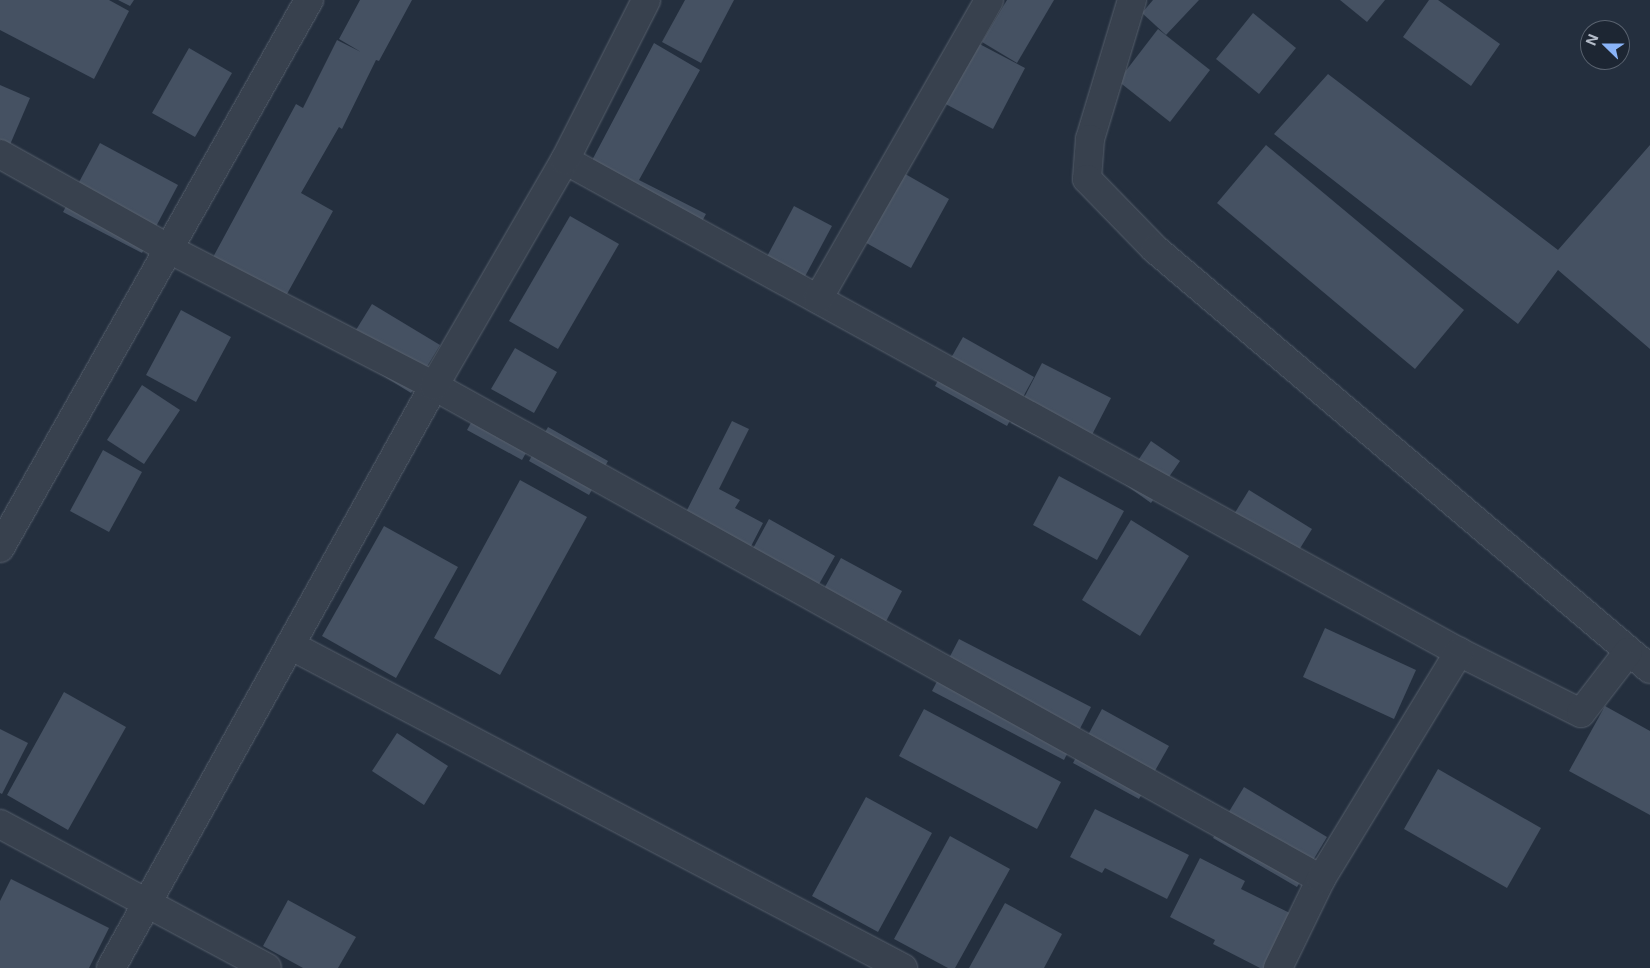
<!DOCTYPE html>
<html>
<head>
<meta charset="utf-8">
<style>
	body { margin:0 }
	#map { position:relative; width:1650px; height:968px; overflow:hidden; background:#242f3e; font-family:Inter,sans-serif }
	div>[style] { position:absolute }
	.building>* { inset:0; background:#455162 }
	.roads { filter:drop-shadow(0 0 1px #565f6c) drop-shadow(0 0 1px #565f6c) }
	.minor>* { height:28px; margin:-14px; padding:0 14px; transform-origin:14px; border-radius:14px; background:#38414e }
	span { translate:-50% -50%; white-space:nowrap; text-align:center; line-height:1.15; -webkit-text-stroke:4px #1d2633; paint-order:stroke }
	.north { position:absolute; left:1580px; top:20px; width:50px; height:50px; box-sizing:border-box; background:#1d2633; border:1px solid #59626f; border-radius:50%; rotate:292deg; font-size:14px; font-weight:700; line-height:20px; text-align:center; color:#b4bcc9 }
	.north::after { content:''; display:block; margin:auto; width:18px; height:22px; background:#8ab4f8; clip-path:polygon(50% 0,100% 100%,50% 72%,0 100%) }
</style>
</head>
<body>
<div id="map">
	<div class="building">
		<i style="clip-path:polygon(0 0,109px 0,129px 11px,94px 79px,0 30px)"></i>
		<i style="clip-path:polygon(118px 0,134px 0,130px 6px)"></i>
		<i style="clip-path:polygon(360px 0,412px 0,379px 61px,376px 60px,342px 129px,339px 127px,301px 193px,333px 211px,277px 312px,205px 272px,296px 104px,303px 108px,337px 40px,361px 52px,339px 39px)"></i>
		<i style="clip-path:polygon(685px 0,734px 0,701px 63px,662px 42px)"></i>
		<i style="clip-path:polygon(1007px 0,1054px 0,1017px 63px,982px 42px)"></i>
		<i style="clip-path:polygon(1153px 0,1199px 0,1166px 35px,1142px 13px)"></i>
		<i style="clip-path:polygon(1340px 0,1385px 0,1367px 22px)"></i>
		<i style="clip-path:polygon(1429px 0,1438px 0,1500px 44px,1471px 86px,1403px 37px)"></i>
		<i style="clip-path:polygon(1253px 13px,1296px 48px,1259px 94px,1216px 59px)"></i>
		<i style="clip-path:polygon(1158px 29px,1210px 70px,1170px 122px,1118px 81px)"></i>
		<i style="clip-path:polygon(970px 39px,1025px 68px,993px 129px,938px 100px)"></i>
		<i style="clip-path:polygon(654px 43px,700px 70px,639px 180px,706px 214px,691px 242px,580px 183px)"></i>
		<i style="clip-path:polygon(189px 48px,232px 73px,195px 137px,152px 113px)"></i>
		<i style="clip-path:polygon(1328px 74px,1558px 250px,1650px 145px,1650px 349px,1558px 270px,1518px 324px,1274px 134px)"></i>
		<i style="clip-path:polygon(0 85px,30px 98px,0 168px)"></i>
		<i style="clip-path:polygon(100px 143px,178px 185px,142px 253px,63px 212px)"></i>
		<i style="clip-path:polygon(1266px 145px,1464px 310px,1415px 369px,1217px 203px)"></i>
		<i style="clip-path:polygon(900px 171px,949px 199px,911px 268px,861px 240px)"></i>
		<i style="clip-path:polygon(794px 206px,832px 226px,794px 297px,756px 277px)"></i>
		<i style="clip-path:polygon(570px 216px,619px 244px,558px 349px,509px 321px)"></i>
		<i style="clip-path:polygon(372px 304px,440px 345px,411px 393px,343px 351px)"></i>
		<i style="clip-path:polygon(181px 310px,231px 337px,196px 402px,146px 375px)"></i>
		<i style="clip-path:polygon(963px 337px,1034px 377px,1007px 426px,935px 386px)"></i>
		<i style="clip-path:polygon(515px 348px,557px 372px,534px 413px,491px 389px)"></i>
		<i style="clip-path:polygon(1042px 363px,1111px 398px,1080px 458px,1011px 423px)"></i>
		<i style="clip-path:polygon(142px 385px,180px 410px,144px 464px,107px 440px)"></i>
		<i style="clip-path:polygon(484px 399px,539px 430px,522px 460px,467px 430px)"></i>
		<i style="clip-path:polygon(732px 421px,749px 429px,719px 489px,740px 500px,735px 508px,763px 523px,746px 556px,681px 522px)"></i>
		<i style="clip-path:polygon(548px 427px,608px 461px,589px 495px,529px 461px)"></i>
		<i style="clip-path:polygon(1151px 441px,1180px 461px,1151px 503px,1123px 483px)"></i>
		<i style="clip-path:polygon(103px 450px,142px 472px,109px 532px,70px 511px)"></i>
		<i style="clip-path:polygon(1059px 476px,1124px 511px,1097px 560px,1033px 525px)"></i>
		<i style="clip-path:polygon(520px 480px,587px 517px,500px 675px,434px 638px)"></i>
		<i style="clip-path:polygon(1249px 490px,1312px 529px,1286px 571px,1223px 532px)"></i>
		<i style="clip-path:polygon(769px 519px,835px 556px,814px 593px,749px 556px)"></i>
		<i style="clip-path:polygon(1131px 520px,1189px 556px,1140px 636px,1082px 600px)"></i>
		<i style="clip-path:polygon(384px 526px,458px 567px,396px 678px,322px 636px)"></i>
		<i style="clip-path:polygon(841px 558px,902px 591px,882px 629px,820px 596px)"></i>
		<i style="clip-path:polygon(1325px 628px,1416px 670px,1394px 719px,1303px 677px)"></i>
		<i style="clip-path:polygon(959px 639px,1091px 707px,1064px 760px,932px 691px)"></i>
		<i style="clip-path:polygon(64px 692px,126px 727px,68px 830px,7px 795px)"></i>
		<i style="clip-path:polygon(1605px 706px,1650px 731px,1650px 815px,1569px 771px)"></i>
		<i style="clip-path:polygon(924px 709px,1061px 782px,1037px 829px,899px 756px)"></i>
		<i style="clip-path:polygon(1102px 709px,1169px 746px,1139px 799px,1073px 763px)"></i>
		<i style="clip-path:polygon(0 729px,28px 743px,2px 794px,0 793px)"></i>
		<i style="clip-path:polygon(397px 733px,448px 766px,424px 805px,372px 771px)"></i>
		<i style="clip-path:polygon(1438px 769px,1541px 828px,1507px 888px,1404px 829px)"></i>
		<i style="clip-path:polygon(1244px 787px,1327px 837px,1297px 887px,1213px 838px)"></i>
		<i style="clip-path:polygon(866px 797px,932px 833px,878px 932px,812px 896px)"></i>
		<i style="clip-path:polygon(1095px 809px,1189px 855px,1167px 899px,1105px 868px,1102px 873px,1070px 857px)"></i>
		<i style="clip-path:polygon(950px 836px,1010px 869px,955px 968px,948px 968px,894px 939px)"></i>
		<i style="clip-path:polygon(1200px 858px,1245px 881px,1241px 889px,1302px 919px,1277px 968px,1260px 968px,1213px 944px,1215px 940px,1170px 917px)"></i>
		<i style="clip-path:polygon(11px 879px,109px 928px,89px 968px,0 968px,0 901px)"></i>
		<i style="clip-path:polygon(288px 900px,356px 937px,338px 968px,303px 968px,263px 946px)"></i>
		<i style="clip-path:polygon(1005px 903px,1062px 934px,1044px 968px,969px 968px)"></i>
	</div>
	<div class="roads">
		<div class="minor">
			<i style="left:1132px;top:0;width:145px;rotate:106.8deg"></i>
			<i style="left:1090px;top:139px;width:40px;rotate:94.3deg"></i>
			<i style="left:1087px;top:179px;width:98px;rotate:45.8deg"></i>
			<i style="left:1155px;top:249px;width:649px;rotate:40.31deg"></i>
			<i style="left:0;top:154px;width:194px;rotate:29.3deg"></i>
			<i style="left:169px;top:249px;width:298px;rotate:27.3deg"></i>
			<i style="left:434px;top:386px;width:1015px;rotate:29.07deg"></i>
			<i style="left:565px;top:160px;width:1020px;rotate:28.83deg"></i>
			<i style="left:1459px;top:652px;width:136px;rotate:26.6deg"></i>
			<i style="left:1581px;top:713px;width:77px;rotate:-52.4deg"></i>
			<i style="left:818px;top:299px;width:344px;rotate:-60.2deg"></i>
			<i style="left:0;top:548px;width:629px;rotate:-60.58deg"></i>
			<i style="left:290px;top:645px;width:693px;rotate:27.79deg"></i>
			<i style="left:0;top:824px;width:303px;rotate:28.3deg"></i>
			<i style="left:111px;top:968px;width:666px;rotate:-60.97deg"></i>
			<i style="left:434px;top:386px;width:261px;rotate:-59.9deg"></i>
			<i style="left:565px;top:160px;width:179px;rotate:-63.1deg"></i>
			<i style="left:1278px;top:968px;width:99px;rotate:-64.2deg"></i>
			<i style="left:1321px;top:879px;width:266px;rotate:-58.7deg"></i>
		</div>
	</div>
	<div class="north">N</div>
</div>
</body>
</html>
